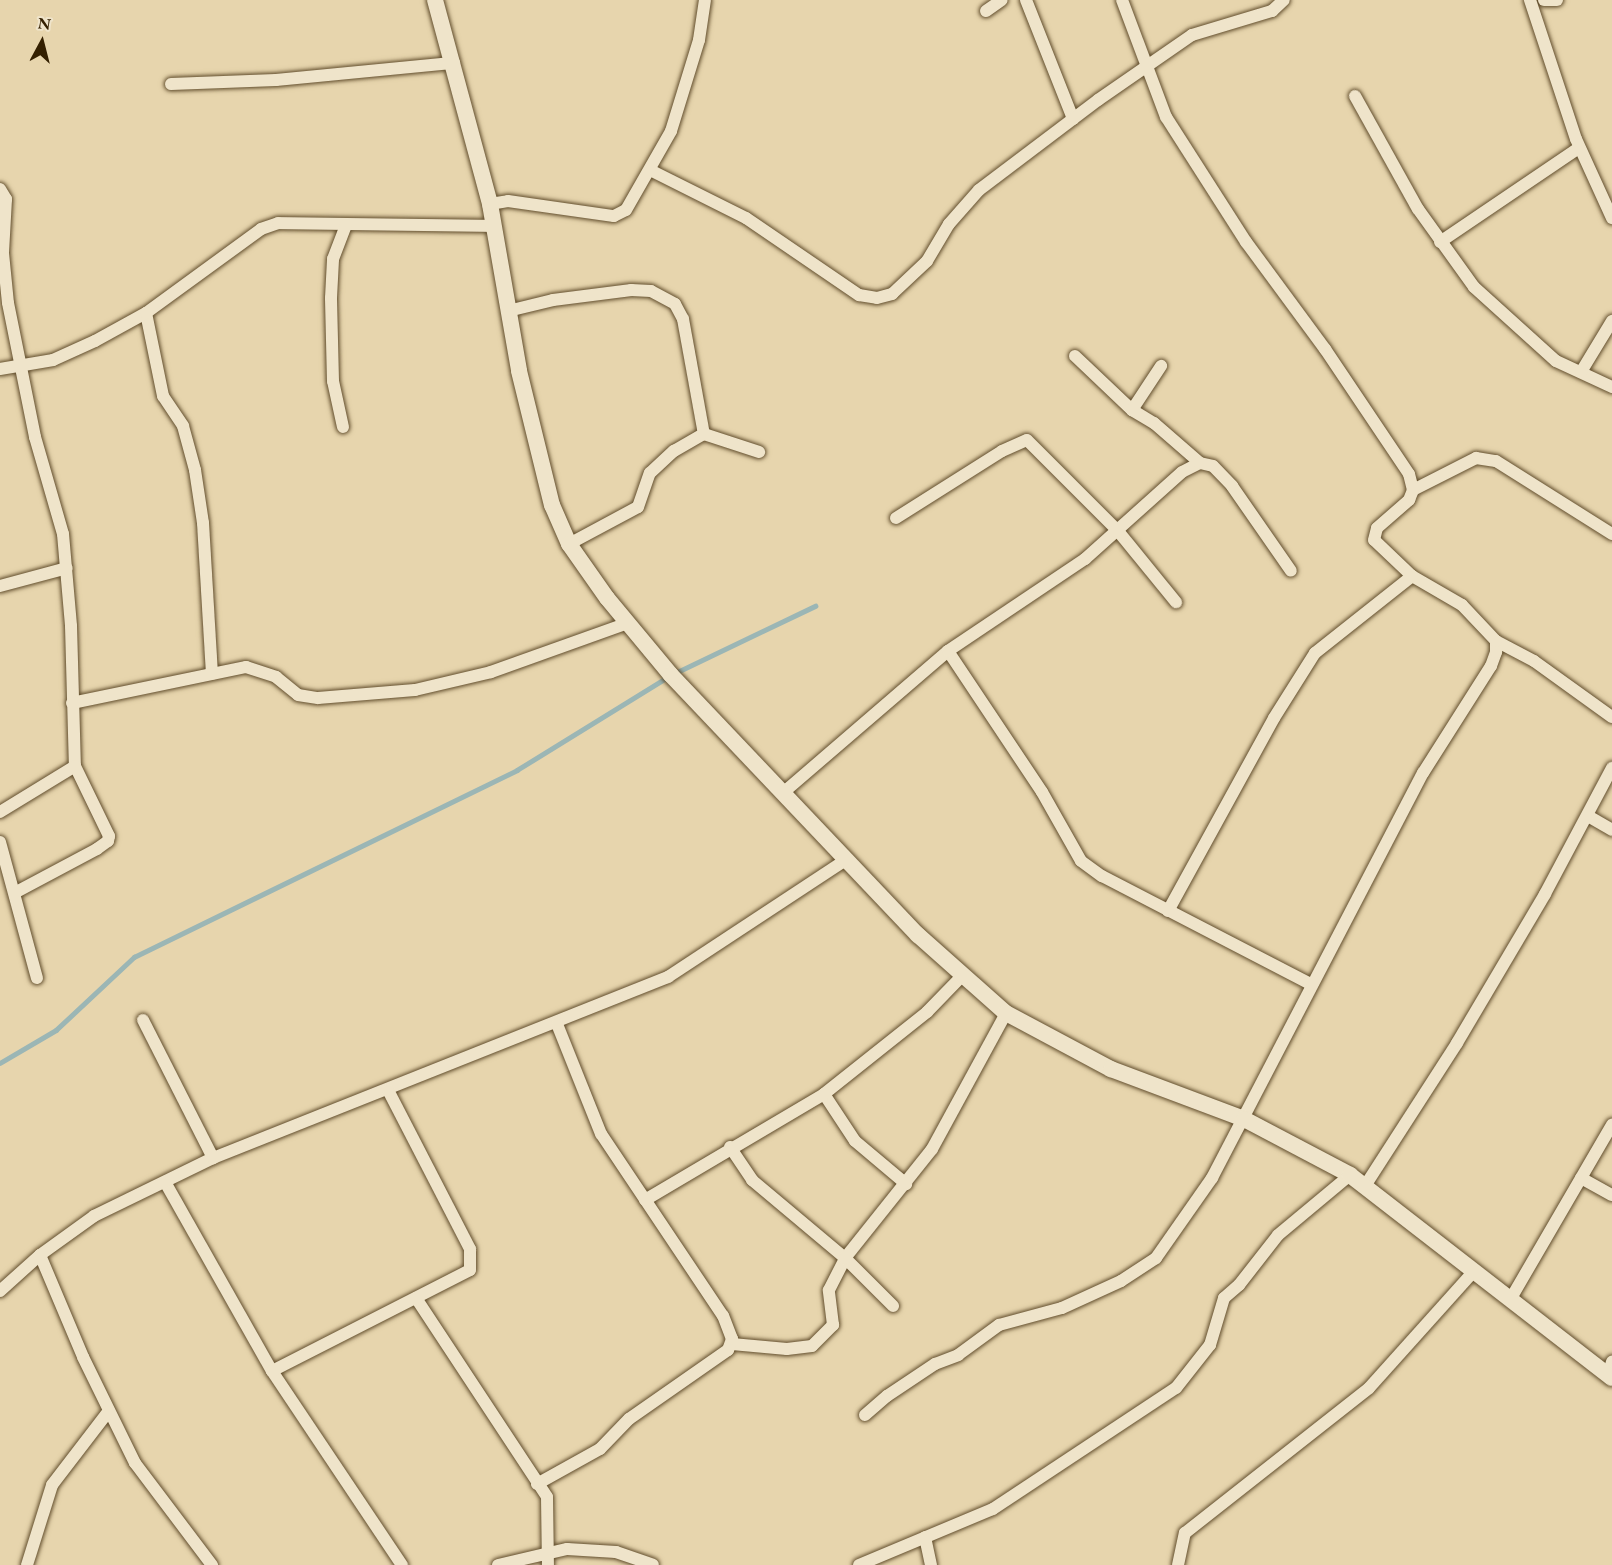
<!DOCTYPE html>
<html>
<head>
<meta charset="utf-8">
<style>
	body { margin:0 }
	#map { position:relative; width:1612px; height:1565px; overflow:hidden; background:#e7d5ad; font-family:"EB Garamond",serif }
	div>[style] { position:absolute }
	.stream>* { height:4.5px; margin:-2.25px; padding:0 2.25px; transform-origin:2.25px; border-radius:2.25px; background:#9bb6b5 }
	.roads { filter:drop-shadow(0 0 2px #614d2c) drop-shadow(0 0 2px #614d2c) }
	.street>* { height:12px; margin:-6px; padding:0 6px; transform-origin:6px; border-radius:6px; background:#efe4ca }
	.secondary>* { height:16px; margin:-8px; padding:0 8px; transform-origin:8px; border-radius:8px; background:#efe4ca }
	span { translate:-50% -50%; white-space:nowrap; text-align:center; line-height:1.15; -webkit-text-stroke:6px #efe4ca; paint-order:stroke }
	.north { position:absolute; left:12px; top:12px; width:60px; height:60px; -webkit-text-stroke:4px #efe4ca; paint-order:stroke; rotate:7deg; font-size:16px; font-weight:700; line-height:24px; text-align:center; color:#342001 }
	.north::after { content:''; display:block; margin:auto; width:21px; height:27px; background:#342001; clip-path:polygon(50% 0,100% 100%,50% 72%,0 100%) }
</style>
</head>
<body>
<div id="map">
	<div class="stream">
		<i style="left:0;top:1063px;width:65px;rotate:-30.5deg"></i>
		<i style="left:56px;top:1030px;width:107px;rotate:-43.1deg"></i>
		<i style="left:134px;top:957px;width:426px;rotate:-26deg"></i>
		<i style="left:517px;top:770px;width:181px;rotate:-31.7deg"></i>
		<i style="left:671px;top:675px;width:160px;rotate:-25.6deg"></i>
	</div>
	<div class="roads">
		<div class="street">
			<i style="left:1026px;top:0;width:128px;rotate:68.4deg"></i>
			<i style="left:1530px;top:0;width:146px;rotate:71.7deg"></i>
			<i style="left:1576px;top:139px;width:87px;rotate:65.5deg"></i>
			<i style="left:1544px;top:0;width:13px"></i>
			<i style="left:986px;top:11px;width:19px;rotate:-35deg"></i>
			<i style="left:171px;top:84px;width:105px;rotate:-2.2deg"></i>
			<i style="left:276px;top:80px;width:179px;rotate:-5.5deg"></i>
			<i style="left:1355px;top:96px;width:129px;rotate:60.9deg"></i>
			<i style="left:1418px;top:209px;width:96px;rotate:54.3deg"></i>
			<i style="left:1474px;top:287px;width:110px;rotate:42.1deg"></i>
			<i style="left:1556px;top:361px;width:62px;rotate:24.9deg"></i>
			<i style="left:650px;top:170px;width:107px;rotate:26.6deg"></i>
			<i style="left:746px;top:218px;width:137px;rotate:34.3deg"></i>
			<i style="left:859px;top:295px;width:18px;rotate:9deg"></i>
			<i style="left:877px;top:298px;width:16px;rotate:-15deg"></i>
			<i style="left:892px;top:294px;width:48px;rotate:-43.3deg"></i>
			<i style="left:927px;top:261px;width:43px;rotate:-59.3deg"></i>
			<i style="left:949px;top:224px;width:45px;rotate:-48.6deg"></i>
			<i style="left:979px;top:190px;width:149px;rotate:-37.1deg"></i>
			<i style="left:1098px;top:100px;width:114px;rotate:-34.7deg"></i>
			<i style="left:1192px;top:35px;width:84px;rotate:-16.7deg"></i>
			<i style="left:1272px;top:11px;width:16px;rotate:-43deg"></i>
			<i style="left:0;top:189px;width:12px;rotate:59deg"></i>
			<i style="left:6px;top:199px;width:54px;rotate:93.2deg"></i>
			<i style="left:3px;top:253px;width:50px;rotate:84.3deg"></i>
			<i style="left:8px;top:303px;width:137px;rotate:78.6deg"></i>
			<i style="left:35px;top:437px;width:101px;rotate:73.9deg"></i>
			<i style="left:63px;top:534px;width:92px;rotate:85deg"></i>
			<i style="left:71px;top:626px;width:140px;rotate:88.4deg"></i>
			<i style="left:75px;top:766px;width:78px;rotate:64.1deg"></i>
			<i style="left:109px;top:836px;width:5px;rotate:101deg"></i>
			<i style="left:108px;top:841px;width:14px;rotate:144deg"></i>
			<i style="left:97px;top:849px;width:92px;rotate:152deg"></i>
			<i style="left:490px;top:204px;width:18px;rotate:-9deg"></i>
			<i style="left:508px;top:201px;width:107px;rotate:8.1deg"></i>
			<i style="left:614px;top:216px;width:13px;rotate:-27deg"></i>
			<i style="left:626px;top:210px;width:91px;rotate:-60.3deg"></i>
			<i style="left:671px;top:131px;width:95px;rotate:-72.9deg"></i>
			<i style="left:699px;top:40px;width:40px;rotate:-81.5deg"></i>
			<i style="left:1440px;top:242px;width:168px;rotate:-34.1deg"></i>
			<i style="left:508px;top:311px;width:46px;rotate:-13.7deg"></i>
			<i style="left:553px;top:300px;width:79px;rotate:-7.3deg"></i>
			<i style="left:631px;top:290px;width:20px;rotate:3deg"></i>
			<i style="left:651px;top:291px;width:27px;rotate:28deg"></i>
			<i style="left:675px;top:304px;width:17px;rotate:62deg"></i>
			<i style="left:683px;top:319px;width:117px;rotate:79.7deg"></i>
			<i style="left:146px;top:313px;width:85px;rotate:78.4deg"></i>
			<i style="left:163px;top:396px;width:36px;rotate:56deg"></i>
			<i style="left:183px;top:426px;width:46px;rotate:74.7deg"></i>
			<i style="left:195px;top:470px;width:54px;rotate:81.4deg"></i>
			<i style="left:203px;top:523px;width:151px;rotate:86.6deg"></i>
			<i style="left:1075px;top:356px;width:79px;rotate:43.5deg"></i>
			<i style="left:1132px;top:410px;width:26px;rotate:31deg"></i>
			<i style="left:1154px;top:423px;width:61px;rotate:41deg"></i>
			<i style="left:0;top:369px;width:54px;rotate:-9.6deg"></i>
			<i style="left:53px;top:360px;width:46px;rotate:-24.3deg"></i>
			<i style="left:95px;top:341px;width:58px;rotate:-28.8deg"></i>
			<i style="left:146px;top:313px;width:142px;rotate:-36.1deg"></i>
			<i style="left:261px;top:229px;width:18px;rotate:-19deg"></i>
			<i style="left:278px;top:223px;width:215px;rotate:0.8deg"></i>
			<i style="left:1581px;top:372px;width:60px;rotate:-58.7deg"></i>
			<i style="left:1132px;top:410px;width:53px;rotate:-56.6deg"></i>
			<i style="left:343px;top:427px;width:47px;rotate:-102.3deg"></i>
			<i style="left:333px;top:381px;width:83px;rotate:-91.4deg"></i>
			<i style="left:331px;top:298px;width:39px;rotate:-87deg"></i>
			<i style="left:333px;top:259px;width:36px;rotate:-69deg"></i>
			<i style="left:1413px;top:490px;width:71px;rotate:-26.9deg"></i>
			<i style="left:1476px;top:458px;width:20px;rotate:9deg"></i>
			<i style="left:1496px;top:461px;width:137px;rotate:32.2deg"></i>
			<i style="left:896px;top:518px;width:125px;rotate:-32.3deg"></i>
			<i style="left:1002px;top:451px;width:27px;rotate:-24deg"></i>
			<i style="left:1027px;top:440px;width:129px;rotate:45deg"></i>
			<i style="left:1118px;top:531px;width:92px;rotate:50.8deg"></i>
			<i style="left:569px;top:544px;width:78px;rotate:-28.2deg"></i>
			<i style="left:638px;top:507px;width:36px;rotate:-71deg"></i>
			<i style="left:650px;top:473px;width:33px;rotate:-43deg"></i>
			<i style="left:674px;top:451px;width:34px;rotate:-30deg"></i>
			<i style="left:704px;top:434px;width:58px;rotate:18.1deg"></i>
			<i style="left:0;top:586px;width:69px;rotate:-15deg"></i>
			<i style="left:1496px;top:641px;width:43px;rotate:27.8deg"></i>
			<i style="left:1534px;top:661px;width:96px;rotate:35.7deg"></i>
			<i style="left:948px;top:651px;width:169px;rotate:56.3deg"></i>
			<i style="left:1042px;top:792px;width:79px;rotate:60.5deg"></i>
			<i style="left:1081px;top:861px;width:26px;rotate:36deg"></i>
			<i style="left:1102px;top:876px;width:234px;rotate:27.4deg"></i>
			<i style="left:72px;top:703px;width:178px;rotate:-11.7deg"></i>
			<i style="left:246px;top:667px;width:32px;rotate:18deg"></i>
			<i style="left:276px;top:677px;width:28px;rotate:39deg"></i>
			<i style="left:298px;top:695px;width:20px;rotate:9deg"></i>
			<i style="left:318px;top:698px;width:97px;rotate:-4.7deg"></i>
			<i style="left:415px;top:690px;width:78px;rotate:-13.3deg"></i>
			<i style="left:491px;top:672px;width:145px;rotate:-19.7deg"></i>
			<i style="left:784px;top:792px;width:216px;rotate:-40.7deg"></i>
			<i style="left:948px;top:651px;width:165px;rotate:-33.9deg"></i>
			<i style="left:1085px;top:559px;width:130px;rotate:-41.9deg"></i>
			<i style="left:1182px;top:472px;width:20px;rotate:-27deg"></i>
			<i style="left:1200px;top:463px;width:13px;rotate:13deg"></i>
			<i style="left:1213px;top:466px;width:28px;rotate:46deg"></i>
			<i style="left:1232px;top:486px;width:103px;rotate:55.2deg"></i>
			<i style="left:0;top:812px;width:88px;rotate:-31.5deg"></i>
			<i style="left:1588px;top:816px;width:28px;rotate:30deg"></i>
			<i style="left:0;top:842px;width:141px;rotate:74.8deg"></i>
			<i style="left:1168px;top:911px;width:220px;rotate:-61.2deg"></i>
			<i style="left:1274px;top:718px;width:77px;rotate:-57.8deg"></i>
			<i style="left:1315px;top:653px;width:124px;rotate:-38.4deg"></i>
			<i style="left:143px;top:1020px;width:155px;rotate:63.1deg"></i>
			<i style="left:824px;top:1094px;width:56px;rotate:56.6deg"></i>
			<i style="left:855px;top:1141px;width:67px;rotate:40.1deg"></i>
			<i style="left:730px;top:1147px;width:40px;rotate:56deg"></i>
			<i style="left:752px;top:1180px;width:121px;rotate:40deg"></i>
			<i style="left:845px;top:1258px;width:68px;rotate:45deg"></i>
			<i style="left:1581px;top:1178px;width:35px;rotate:29deg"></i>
			<i style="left:165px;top:1182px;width:217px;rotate:60.5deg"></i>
			<i style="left:272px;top:1371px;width:234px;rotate:56.2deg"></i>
			<i style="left:1365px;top:1186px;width:170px;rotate:-57.2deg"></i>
			<i style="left:1457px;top:1043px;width:173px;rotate:-59.4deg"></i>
			<i style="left:1545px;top:894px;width:143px;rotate:-62deg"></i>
			<i style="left:645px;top:1200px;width:208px;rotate:-30.6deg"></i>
			<i style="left:824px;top:1094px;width:132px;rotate:-38.5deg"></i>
			<i style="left:927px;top:1012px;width:50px;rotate:-45.8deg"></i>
			<i style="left:40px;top:1255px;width:111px;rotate:67.1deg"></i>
			<i style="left:83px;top:1357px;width:118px;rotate:63.9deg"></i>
			<i style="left:135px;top:1463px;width:128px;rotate:53deg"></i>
			<i style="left:0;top:1291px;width:54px;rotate:-42deg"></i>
			<i style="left:40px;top:1255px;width:67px;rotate:-35.8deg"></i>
			<i style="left:94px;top:1216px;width:132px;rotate:-26deg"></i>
			<i style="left:213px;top:1158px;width:490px;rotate:-21.7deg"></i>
			<i style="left:668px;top:977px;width:214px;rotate:-33.4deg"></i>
			<i style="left:416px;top:1298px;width:238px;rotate:56.6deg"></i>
			<i style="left:547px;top:1497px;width:68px;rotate:89.2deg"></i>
			<i style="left:1510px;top:1300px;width:203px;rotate:-59.8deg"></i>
			<i style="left:732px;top:1344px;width:55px;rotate:5.2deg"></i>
			<i style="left:787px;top:1349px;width:25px;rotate:-7deg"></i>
			<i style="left:812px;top:1346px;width:30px;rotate:-45deg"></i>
			<i style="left:833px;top:1325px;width:35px;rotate:-97deg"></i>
			<i style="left:829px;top:1290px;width:36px;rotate:-63deg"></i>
			<i style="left:845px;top:1258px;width:139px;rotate:-51.4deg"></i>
			<i style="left:932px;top:1149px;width:155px;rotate:-61.4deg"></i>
			<i style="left:272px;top:1371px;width:222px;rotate:-27deg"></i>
			<i style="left:470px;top:1270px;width:21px;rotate:-90deg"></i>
			<i style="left:470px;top:1249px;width:179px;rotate:-117.3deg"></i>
			<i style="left:1608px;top:1375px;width:14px;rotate:-73deg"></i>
			<i style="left:865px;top:1415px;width:29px;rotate:-41deg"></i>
			<i style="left:887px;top:1396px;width:58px;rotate:-33.7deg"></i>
			<i style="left:935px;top:1364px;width:25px;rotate:-21deg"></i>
			<i style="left:958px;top:1355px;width:51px;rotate:-36.2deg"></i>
			<i style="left:999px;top:1325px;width:65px;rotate:-15.1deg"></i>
			<i style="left:1062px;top:1308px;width:65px;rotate:-24.6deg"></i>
			<i style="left:1121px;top:1281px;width:42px;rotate:-33.3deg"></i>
			<i style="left:1156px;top:1258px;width:98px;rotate:-55deg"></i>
			<i style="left:1212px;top:1178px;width:457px;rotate:-62.5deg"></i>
			<i style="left:1423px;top:773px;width:127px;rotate:-57.6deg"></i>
			<i style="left:1491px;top:666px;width:15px;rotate:-70deg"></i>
			<i style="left:1496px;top:652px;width:11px;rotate:-90deg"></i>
			<i style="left:1496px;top:641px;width:50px;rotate:-133.4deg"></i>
			<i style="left:1462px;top:605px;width:58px;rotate:-149.9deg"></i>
			<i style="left:1412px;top:576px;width:52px;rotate:-136.5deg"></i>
			<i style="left:1374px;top:540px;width:12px;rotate:-76deg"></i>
			<i style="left:1377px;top:528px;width:43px;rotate:-41.2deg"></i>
			<i style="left:1409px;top:500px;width:11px;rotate:-68deg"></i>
			<i style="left:1413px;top:490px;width:16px;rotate:-104deg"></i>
			<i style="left:1409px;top:474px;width:151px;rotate:-123.9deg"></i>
			<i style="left:1325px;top:349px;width:133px;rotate:-126.4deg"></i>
			<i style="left:1246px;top:242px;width:148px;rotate:-122.6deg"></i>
			<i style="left:1166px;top:117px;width:125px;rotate:-110.6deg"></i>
			<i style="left:537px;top:1484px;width:72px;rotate:-29.1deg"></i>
			<i style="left:600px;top:1449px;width:42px;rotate:-46deg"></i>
			<i style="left:629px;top:1419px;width:121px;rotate:-34.9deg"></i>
			<i style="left:728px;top:1350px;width:12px;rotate:-70deg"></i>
			<i style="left:732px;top:1339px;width:25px;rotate:-111deg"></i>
			<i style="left:723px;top:1316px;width:219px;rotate:-123.8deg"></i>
			<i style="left:601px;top:1134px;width:118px;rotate:-111.8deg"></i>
			<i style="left:925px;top:1537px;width:29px;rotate:78deg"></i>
			<i style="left:27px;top:1565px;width:84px;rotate:-72.6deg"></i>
			<i style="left:52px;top:1485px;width:92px;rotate:-52.5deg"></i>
			<i style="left:498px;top:1565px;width:71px;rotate:-13.1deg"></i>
			<i style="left:567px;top:1549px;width:49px;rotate:3.5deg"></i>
			<i style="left:616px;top:1552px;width:39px;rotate:19deg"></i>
			<i style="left:859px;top:1565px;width:145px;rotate:-22.7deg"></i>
			<i style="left:993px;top:1509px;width:219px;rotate:-33.5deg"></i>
			<i style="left:1176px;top:1388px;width:55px;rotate:-51.7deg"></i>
			<i style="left:1210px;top:1345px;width:49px;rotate:-73.4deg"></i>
			<i style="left:1224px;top:1298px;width:20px;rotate:-41deg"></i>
			<i style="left:1239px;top:1285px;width:63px;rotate:-52deg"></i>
			<i style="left:1278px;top:1235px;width:94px;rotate:-39.8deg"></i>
			<i style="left:1178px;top:1565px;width:33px;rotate:-78deg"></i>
			<i style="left:1185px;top:1533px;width:234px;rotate:-38.2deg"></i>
			<i style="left:1369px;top:1388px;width:156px;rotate:-48.1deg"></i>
		</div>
		<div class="secondary">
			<i style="left:435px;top:0;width:211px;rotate:74.9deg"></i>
			<i style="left:490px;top:204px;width:169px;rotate:80.1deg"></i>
			<i style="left:519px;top:371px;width:138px;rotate:76.2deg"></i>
			<i style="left:552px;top:505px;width:43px;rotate:66.4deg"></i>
			<i style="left:569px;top:544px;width:66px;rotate:54.9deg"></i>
			<i style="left:607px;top:598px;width:100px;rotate:50.3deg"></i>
			<i style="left:671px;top:675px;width:359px;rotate:46.5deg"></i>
			<i style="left:918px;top:935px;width:118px;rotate:41.6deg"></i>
			<i style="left:1006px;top:1013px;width:119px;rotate:28.1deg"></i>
			<i style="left:1111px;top:1069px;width:142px;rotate:20.6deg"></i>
			<i style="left:1244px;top:1119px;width:120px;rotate:27.8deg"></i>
			<i style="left:1350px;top:1175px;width:331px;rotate:37.8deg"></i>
		</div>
	</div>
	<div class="north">N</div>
</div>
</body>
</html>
